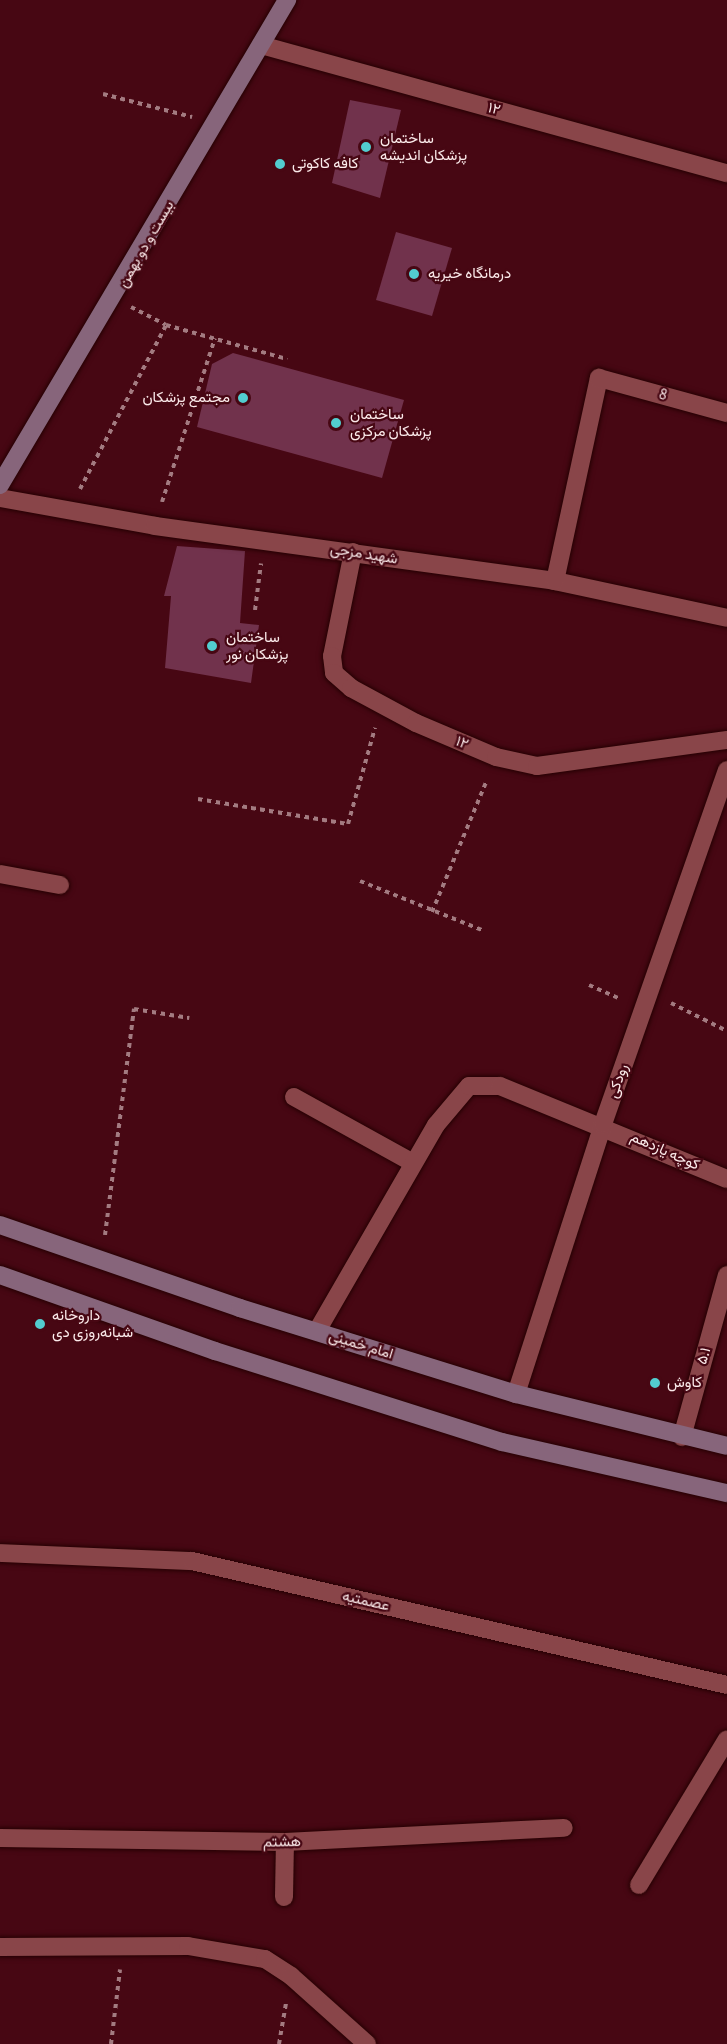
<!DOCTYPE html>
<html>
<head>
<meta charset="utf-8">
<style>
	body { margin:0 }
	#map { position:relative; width:727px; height:2044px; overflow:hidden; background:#470713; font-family:"Source Sans 3",Vazirmatn,sans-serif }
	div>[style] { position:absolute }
	.building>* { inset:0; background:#71324c }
	.path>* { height:4px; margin-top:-2px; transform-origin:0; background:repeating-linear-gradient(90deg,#a37b81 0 4.5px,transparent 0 9px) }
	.roads { filter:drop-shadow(0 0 2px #250003) drop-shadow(0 0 2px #250003) }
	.street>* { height:18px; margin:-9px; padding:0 9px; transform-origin:9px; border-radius:9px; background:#894549 }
	.secondary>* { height:18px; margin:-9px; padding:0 9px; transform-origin:9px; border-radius:9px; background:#87657b }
	.dots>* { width:16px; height:16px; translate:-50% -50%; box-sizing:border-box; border:3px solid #470713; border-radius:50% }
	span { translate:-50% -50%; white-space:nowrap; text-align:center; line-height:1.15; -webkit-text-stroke:4.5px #470713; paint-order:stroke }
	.street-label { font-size:15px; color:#fbeaea }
	.poi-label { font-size:15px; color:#fbeaea }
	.left { translate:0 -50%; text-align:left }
	.right { translate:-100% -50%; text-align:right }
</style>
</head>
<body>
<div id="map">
	<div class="building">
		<i style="clip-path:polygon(350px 100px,401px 110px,380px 198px,332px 183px)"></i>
		<i style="clip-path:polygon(396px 232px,452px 248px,432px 316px,376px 300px)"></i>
		<i style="clip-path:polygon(233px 353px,404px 400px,382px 478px,197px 427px,212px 364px)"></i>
		<i style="clip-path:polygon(177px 546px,245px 551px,240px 623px,259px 625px,251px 683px,165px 668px,171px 596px,164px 596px)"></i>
	</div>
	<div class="path">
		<i style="left:103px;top:94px;width:92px;rotate:14.5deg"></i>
		<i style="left:131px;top:307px;width:39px;rotate:27deg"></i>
		<i style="left:166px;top:325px;width:126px;rotate:15.7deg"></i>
		<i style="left:80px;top:489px;width:185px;rotate:-62.3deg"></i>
		<i style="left:162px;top:502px;width:172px;rotate:-72.1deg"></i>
		<i style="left:255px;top:610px;width:47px;rotate:-82.7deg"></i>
		<i style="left:198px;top:799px;width:152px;rotate:9.5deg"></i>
		<i style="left:348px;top:824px;width:100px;rotate:-74.3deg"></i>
		<i style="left:360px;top:881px;width:131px;rotate:21.9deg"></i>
		<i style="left:432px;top:912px;width:143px;rotate:-67.4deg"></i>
		<i style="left:589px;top:985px;width:35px;rotate:24deg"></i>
		<i style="left:671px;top:1003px;width:63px;rotate:26.6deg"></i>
		<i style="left:105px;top:1235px;width:228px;rotate:-82.7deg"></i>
		<i style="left:134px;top:1009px;width:56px;rotate:9.3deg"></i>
		<i style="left:111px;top:2044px;width:75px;rotate:-83.1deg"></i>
		<i style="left:279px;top:2044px;width:42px;rotate:-80.3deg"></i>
	</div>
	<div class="roads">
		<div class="street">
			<i style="left:261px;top:45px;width:483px;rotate:15.4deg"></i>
			<i style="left:0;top:498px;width:158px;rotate:10.2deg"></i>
			<i style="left:155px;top:526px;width:404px;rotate:7.8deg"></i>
			<i style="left:555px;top:581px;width:176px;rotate:12.1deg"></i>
			<i style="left:353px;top:552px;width:106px;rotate:101.4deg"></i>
			<i style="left:332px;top:656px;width:17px;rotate:83deg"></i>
			<i style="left:334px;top:673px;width:23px;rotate:41deg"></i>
			<i style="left:351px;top:688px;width:74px;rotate:28.3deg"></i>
			<i style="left:416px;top:723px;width:87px;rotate:23deg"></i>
			<i style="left:496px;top:757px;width:42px;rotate:12.4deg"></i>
			<i style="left:537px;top:766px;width:192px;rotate:-7.8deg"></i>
			<i style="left:555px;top:581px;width:208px;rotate:-77.8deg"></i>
			<i style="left:599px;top:378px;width:133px;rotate:15.3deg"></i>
			<i style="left:0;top:874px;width:61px;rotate:10.4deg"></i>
			<i style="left:294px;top:1097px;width:136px;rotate:29deg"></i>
			<i style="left:317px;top:1331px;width:238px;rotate:-60deg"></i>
			<i style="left:436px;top:1125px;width:51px;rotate:-49.8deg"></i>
			<i style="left:469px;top:1086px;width:31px"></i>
			<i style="left:500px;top:1086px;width:245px;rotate:22.3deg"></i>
			<i style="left:516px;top:1394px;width:284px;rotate:-72.1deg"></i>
			<i style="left:603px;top:1124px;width:375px;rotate:-70.7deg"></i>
			<i style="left:682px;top:1437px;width:168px;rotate:-74.5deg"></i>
			<i style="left:0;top:1553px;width:192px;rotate:2.4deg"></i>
			<i style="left:192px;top:1561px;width:549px;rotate:13.05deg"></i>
			<i style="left:0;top:1838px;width:285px;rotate:0.8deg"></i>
			<i style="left:285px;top:1842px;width:279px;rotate:-2.9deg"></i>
			<i style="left:639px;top:1885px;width:170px;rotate:-58.9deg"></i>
			<i style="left:284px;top:1897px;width:55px;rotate:-89deg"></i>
			<i style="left:0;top:1947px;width:188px;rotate:-0.3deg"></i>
			<i style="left:188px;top:1946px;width:78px;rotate:9.6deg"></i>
			<i style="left:265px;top:1959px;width:31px;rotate:33deg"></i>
			<i style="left:291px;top:1976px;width:102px;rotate:41.8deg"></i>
		</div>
		<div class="secondary">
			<i style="left:0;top:485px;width:564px;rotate:-59.38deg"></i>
			<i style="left:0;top:1225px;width:254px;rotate:19.1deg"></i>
			<i style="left:240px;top:1308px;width:289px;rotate:17.3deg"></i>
			<i style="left:516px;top:1394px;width:217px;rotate:13.8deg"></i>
			<i style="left:0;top:1275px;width:228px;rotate:19.5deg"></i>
			<i style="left:215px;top:1351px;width:301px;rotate:17.6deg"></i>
			<i style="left:502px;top:1442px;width:231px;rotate:12.8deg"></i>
		</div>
	</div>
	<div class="dots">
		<i style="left:366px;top:147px;background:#52cdcf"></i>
		<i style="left:280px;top:164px;background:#52cdcf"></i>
		<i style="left:414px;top:274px;background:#52cdcf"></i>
		<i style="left:243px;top:398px;background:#52cdcf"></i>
		<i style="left:336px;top:423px;background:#52cdcf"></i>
		<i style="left:212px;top:646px;background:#52cdcf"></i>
		<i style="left:40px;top:1324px;background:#52cdcf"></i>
		<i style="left:655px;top:1383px;background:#52cdcf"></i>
	</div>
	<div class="street-label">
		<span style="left:494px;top:109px;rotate:15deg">۱۲</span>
		<span style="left:146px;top:244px;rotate:-60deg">بیست و دو بهمن</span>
		<span style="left:663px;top:395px;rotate:15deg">8</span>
		<span style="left:364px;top:554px;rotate:9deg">شهید مزجی</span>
		<span style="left:462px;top:743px;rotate:23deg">۱۲</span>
		<span style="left:618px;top:1081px;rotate:-71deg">رودکی</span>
		<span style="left:665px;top:1151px;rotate:24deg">کوچه یازدهم</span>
		<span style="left:361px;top:1345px;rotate:17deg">امام خمینی</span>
		<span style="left:704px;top:1356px;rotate:-74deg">۵.۱</span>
		<span style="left:366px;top:1601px;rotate:13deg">عصمتیه</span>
		<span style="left:282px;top:1842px;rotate:-1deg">هشتم</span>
	</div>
	<div class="poi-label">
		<span class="left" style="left:380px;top:147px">ساختمان<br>پزشکان اندیشه</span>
		<span class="left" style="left:292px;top:164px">کافه کاکوتی</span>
		<span class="left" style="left:428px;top:274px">درمانگاه خیریه</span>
		<span class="right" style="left:230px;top:398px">مجتمع پزشکان</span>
		<span class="left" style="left:350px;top:423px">ساختمان<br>پزشکان مرکزی</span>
		<span class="left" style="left:226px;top:646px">ساختمان<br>پزشکان نور</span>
		<span class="left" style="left:52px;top:1324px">داروخانه<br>شبانه‌روزی دی</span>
		<span class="left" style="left:667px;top:1383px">کاوش</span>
	</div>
</div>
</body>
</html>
